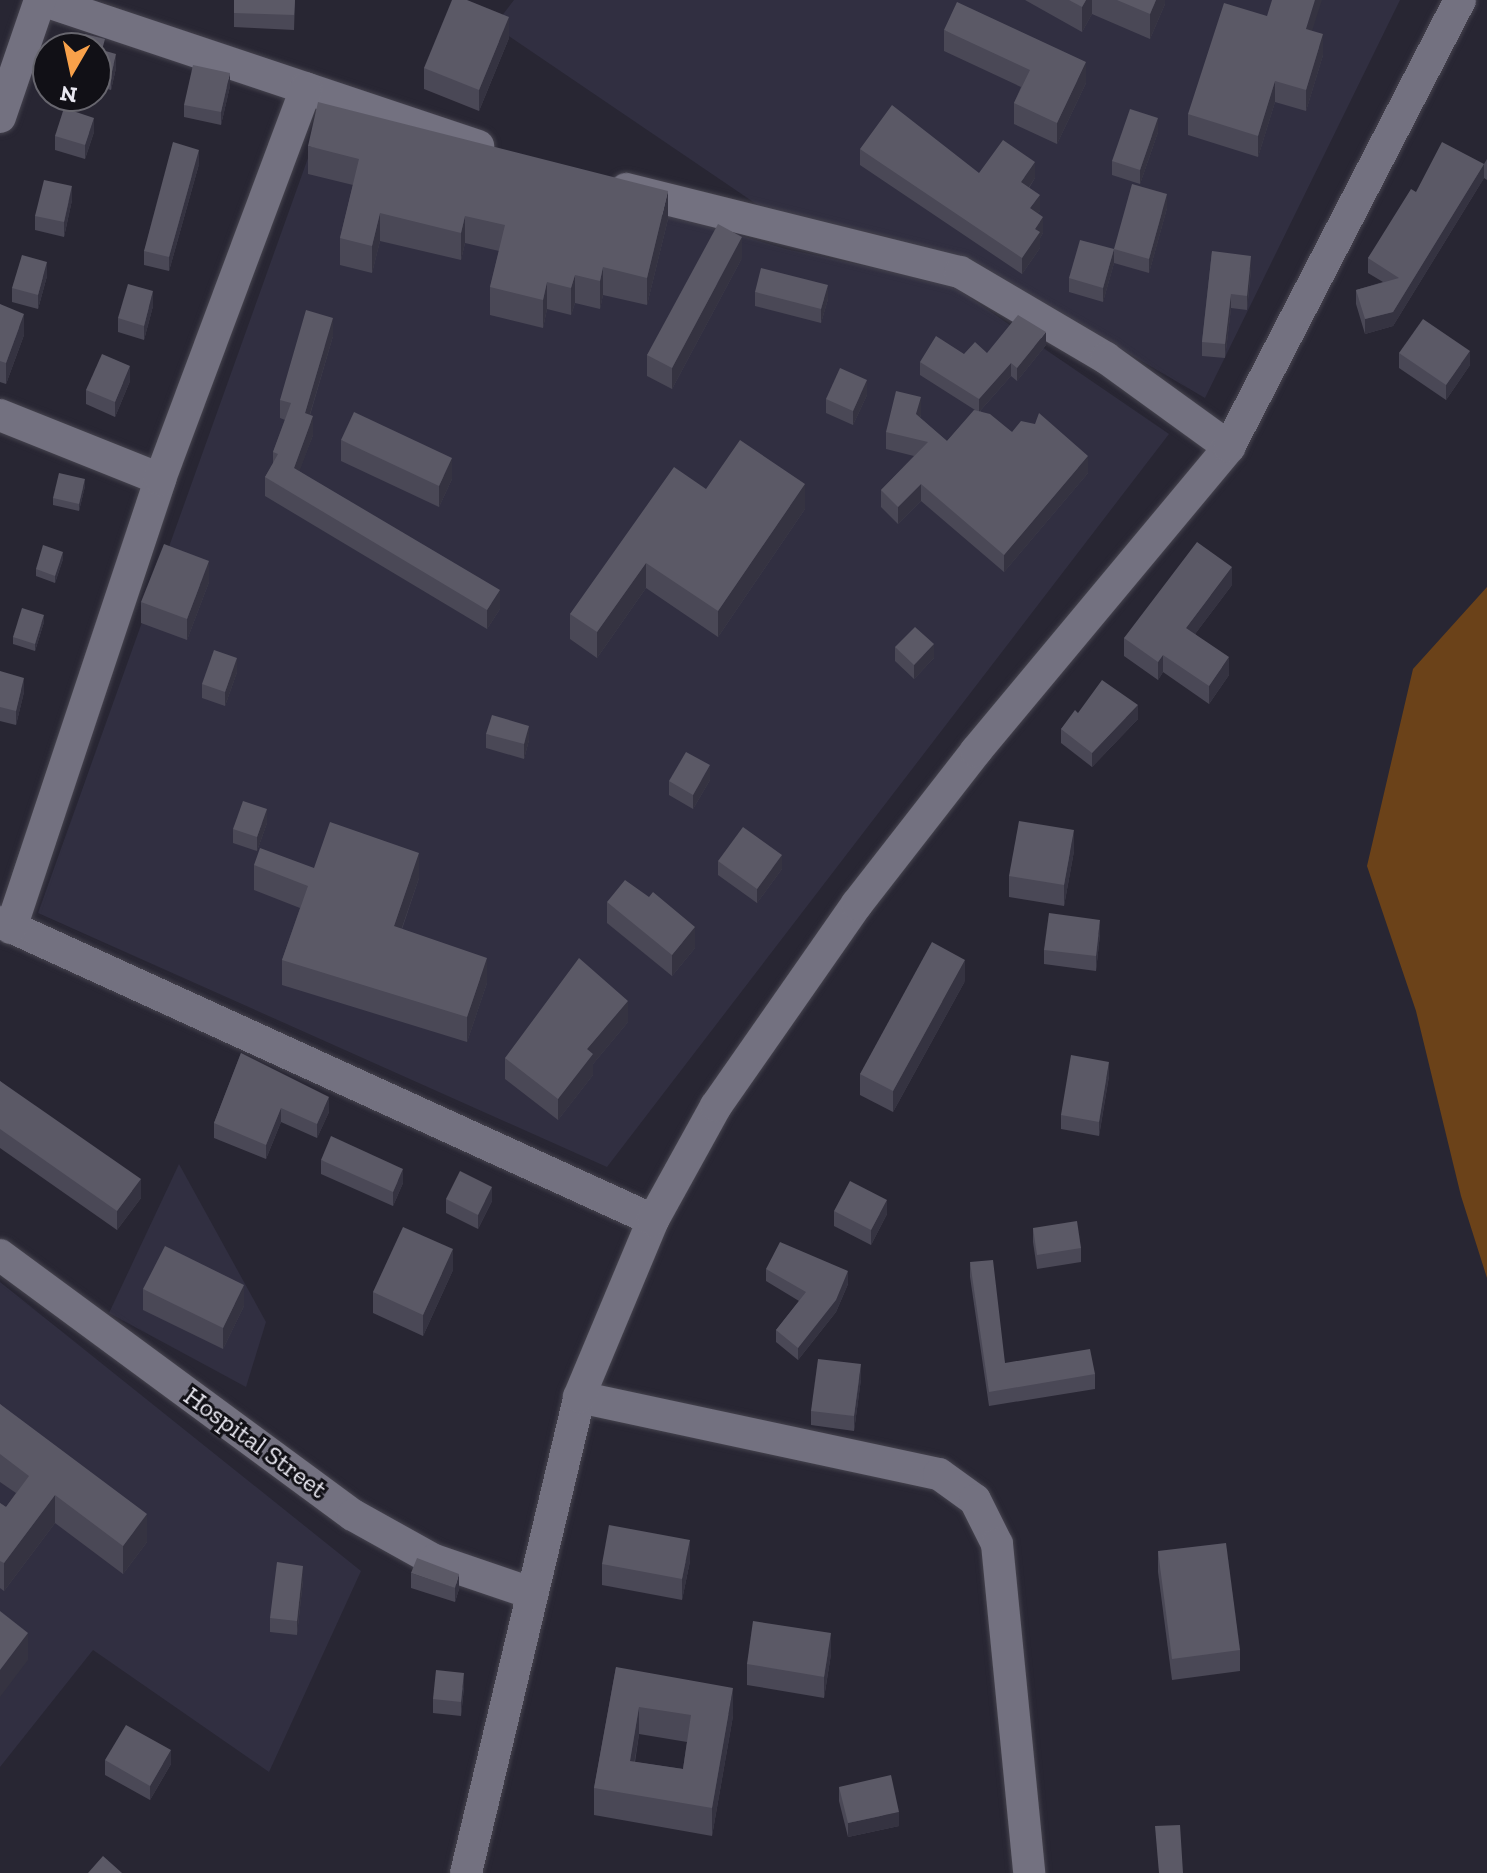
<!DOCTYPE html>
<html>
<head>
<meta charset="utf-8">
<style>
	body { margin:0 }
	#map { position:relative; width:1487px; height:1873px; overflow:hidden; background:#282633; font-family:"Zilla Slab",serif }
	div>[style] { position:absolute }
	.built>* { inset:0; background:#312f41 }
	.green>* { inset:0; background:#6b4219 }
	.roads { filter:drop-shadow(0 0 2px #45434e) drop-shadow(0 0 2px #45434e) }
	.minor>* { height:32px; margin:-16px; padding:0 16px; transform-origin:16px; border-radius:16px; background:#737180 }
	.wall>* { inset:0; background:#4a4856 }
	.shaded-wall>* { inset:0; background:#353341 }
	.building>* { inset:0; background:#5b5966 }
	span { translate:-50% -50%; white-space:nowrap; text-align:center; line-height:1.15; -webkit-text-stroke:6px #111016; paint-order:stroke }
	.street-label { font-size:26px; color:#e9e8f1 }
	.north { position:absolute; left:32px; top:32px; width:80px; height:80px; box-sizing:border-box; background:#111016; border:2px solid #67666e; border-radius:50%; rotate:189deg; font-size:22px; font-weight:700; line-height:32px; text-align:center; color:#e9e8f1 }
	.north::after { content:''; display:block; margin:auto; width:28px; height:36px; background:#f8a14a; clip-path:polygon(50% 0,100% 100%,50% 72%,0 100%) }
</style>
</head>
<body>
<div id="map">
	<div class="built">
		<i style="clip-path:polygon(514px 0,1400px 0,1205px 398px,965px 258px,774px 216px,494px 26px)"></i>
		<i style="clip-path:polygon(318px 130px,670px 215px,786px 249px,950px 284px,1169px 434px,607px 1167px,38px 913px)"></i>
		<i style="clip-path:polygon(179px 1164px,266px 1322px,246px 1387px,109px 1313px)"></i>
		<i style="clip-path:polygon(0 1282px,361px 1571px,269px 1772px,93px 1650px,0 1767px)"></i>
	</div>
	<div class="green">
		<i style="clip-path:polygon(1487px 587px,1487px 1278px,1461px 1196px,1416px 1011px,1367px 866px,1413px 669px)"></i>
	</div>
	<div class="roads">
		<div class="minor">
			<i style="left:42px;top:0;width:460px;rotate:18.5deg"></i>
			<i style="left:0;top:117px;width:124px;rotate:-71.1deg"></i>
			<i style="left:626px;top:189px;width:344px;rotate:14deg"></i>
			<i style="left:960px;top:272px;width:169px;rotate:30.5deg"></i>
			<i style="left:1106px;top:358px;width:152px;rotate:35.9deg"></i>
			<i style="left:0;top:415px;width:172px;rotate:21.8deg"></i>
			<i style="left:0;top:922px;width:718px;rotate:24.53deg"></i>
			<i style="left:11px;top:928px;width:473px;rotate:-71.6deg"></i>
			<i style="left:160px;top:479px;width:417px;rotate:-69.5deg"></i>
			<i style="left:0;top:1255px;width:438px;rotate:36.4deg"></i>
			<i style="left:353px;top:1515px;width:93px;rotate:29.1deg"></i>
			<i style="left:434px;top:1560px;width:102px;rotate:18.8deg"></i>
			<i style="left:579px;top:1397px;width:368px;rotate:12.1deg"></i>
			<i style="left:939px;top:1474px;width:44px;rotate:35.8deg"></i>
			<i style="left:975px;top:1500px;width:49px;rotate:63.4deg"></i>
			<i style="left:997px;top:1544px;width:331px;rotate:84.4deg"></i>
			<i style="left:466px;top:1873px;width:489px;rotate:-76.6deg"></i>
			<i style="left:579px;top:1397px;width:192px;rotate:-67.3deg"></i>
			<i style="left:653px;top:1220px;width:130px;rotate:-61.1deg"></i>
			<i style="left:716px;top:1106px;width:246px;rotate:-55.1deg"></i>
			<i style="left:857px;top:904px;width:194px;rotate:-52.1deg"></i>
			<i style="left:976px;top:751px;width:396px;rotate:-50.2deg"></i>
			<i style="left:1229px;top:447px;width:503px;rotate:-62.67deg"></i>
		</div>
	</div>
	<div class="wall">
		<i style="clip-path:polygon(234px 0,295px 0,294px 30px,234px 27px)"></i>
		<i style="clip-path:polygon(1025px 0,1165px 0,1165px 4px,1150px 39px,1092px 14px,1082px 32px)"></i>
		<i style="clip-path:polygon(944px 30px,1086px 83px,1057px 144px,1014px 124px,1014px 103px,1021px 87px,944px 51px)"></i>
		<i style="clip-path:polygon(1312px 31px,1323px 55px,1306px 111px,1275px 102px,1258px 157px,1188px 135px,1188px 114px)"></i>
		<i style="clip-path:polygon(509px 38px,479px 111px,424px 89px,424px 68px)"></i>
		<i style="clip-path:polygon(96px 48px,105px 51px,116px 68px,111px 90px,96px 86px)"></i>
		<i style="clip-path:polygon(230px 86px,221px 125px,184px 117px,184px 105px)"></i>
		<i style="clip-path:polygon(94px 132px,85px 159px,55px 150px,55px 136px)"></i>
		<i style="clip-path:polygon(1158px 132px,1140px 184px,1112px 175px,1112px 161px)"></i>
		<i style="clip-path:polygon(308px 146px,668px 219px,647px 305px,603px 295px,600px 309px,575px 303px,571px 315px,547px 309px,543px 328px,490px 315px,490px 287px,499px 251px,465px 243px,461px 260px,380px 241px,372px 273px,340px 265px,340px 238px,353px 185px,308px 174px)"></i>
		<i style="clip-path:polygon(860px 149px,979px 173px,1035px 178px,1029px 188px,1040px 211px,1038px 213px,1043px 233px,1040px 238px,1040px 248px,1022px 274px,860px 165px)"></i>
		<i style="clip-path:polygon(1487px 159px,1487px 180px,1484px 178px,1393px 326px,1365px 334px,1356px 304px,1356px 290px,1383px 282px,1368px 273px,1368px 258px,1416px 192px,1484px 164px)"></i>
		<i style="clip-path:polygon(199px 164px,169px 271px,144px 265px,144px 251px)"></i>
		<i style="clip-path:polygon(72px 200px,64px 237px,35px 230px,35px 216px)"></i>
		<i style="clip-path:polygon(1167px 208px,1149px 273px,1114px 263px,1103px 302px,1069px 292px,1069px 278px,1114px 249px)"></i>
		<i style="clip-path:polygon(1212px 251px,1251px 270px,1247px 310px,1231px 308px,1225px 358px,1202px 356px,1202px 342px)"></i>
		<i style="clip-path:polygon(742px 258px,672px 389px,647px 376px,647px 355px)"></i>
		<i style="clip-path:polygon(47px 276px,38px 309px,12px 302px,12px 288px)"></i>
		<i style="clip-path:polygon(755px 292px,828px 299px,821px 323px,755px 306px)"></i>
		<i style="clip-path:polygon(0 304px,24px 335px,6px 384px,0 382px)"></i>
		<i style="clip-path:polygon(153px 306px,144px 340px,118px 332px,118px 318px)"></i>
		<i style="clip-path:polygon(333px 336px,310px 415px,313px 435px,299px 471px,500px 609px,487px 629px,265px 496px,265px 477px,273px 464px,273px 452px,285px 420px,280px 418px,280px 400px)"></i>
		<i style="clip-path:polygon(1046px 345px,1017px 381px,1011px 376px,980px 411px,1012px 432px,1088px 473px,1004px 572px,921px 501px,898px 524px,881px 507px,881px 490px,914px 456px,886px 449px,886px 432px,921px 414px,920px 418px,947px 441px,975px 410px,920px 375px,920px 362px,964px 354px,987px 353px)"></i>
		<i style="clip-path:polygon(1399px 353px,1470px 365px,1446px 400px,1399px 368px)"></i>
		<i style="clip-path:polygon(130px 381px,115px 417px,86px 404px,86px 390px)"></i>
		<i style="clip-path:polygon(867px 395px,853px 425px,826px 413px,826px 399px)"></i>
		<i style="clip-path:polygon(341px 440px,452px 479px,439px 507px,341px 461px)"></i>
		<i style="clip-path:polygon(85px 486px,79px 511px,53px 505px,53px 498px)"></i>
		<i style="clip-path:polygon(706px 489px,805px 509px,718px 637px,646px 588px,597px 658px,570px 639px,570px 614px)"></i>
		<i style="clip-path:polygon(63px 559px,55px 583px,36px 576px,36px 569px)"></i>
		<i style="clip-path:polygon(209px 582px,187px 640px,141px 623px,141px 602px)"></i>
		<i style="clip-path:polygon(1232px 585px,1195px 634px,1229px 675px,1209px 704px,1163px 672px,1158px 680px,1124px 656px,1124px 638px)"></i>
		<i style="clip-path:polygon(44px 622px,35px 651px,13px 644px,13px 637px)"></i>
		<i style="clip-path:polygon(895px 647px,934px 658px,914px 679px,895px 661px)"></i>
		<i style="clip-path:polygon(0 671px,24px 692px,16px 725px,0 721px)"></i>
		<i style="clip-path:polygon(237px 672px,225px 706px,202px 698px,202px 684px)"></i>
		<i style="clip-path:polygon(1078px 713px,1138px 719px,1092px 767px,1061px 743px,1061px 729px)"></i>
		<i style="clip-path:polygon(486px 734px,529px 740px,524px 759px,486px 748px)"></i>
		<i style="clip-path:polygon(710px 780px,693px 809px,669px 795px,669px 781px)"></i>
		<i style="clip-path:polygon(267px 823px,257px 851px,233px 843px,233px 829px)"></i>
		<i style="clip-path:polygon(1074px 851px,1064px 906px,1009px 897px,1009px 876px)"></i>
		<i style="clip-path:polygon(718px 861px,782px 869px,757px 903px,718px 875px)"></i>
		<i style="clip-path:polygon(254px 865px,314px 868px,419px 878px,402px 929px,487px 983px,467px 1042px,282px 985px,282px 960px,300px 908px,254px 890px)"></i>
		<i style="clip-path:polygon(607px 902px,695px 948px,672px 976px,607px 923px)"></i>
		<i style="clip-path:polygon(1100px 934px,1096px 971px,1044px 964px,1044px 950px)"></i>
		<i style="clip-path:polygon(965px 981px,893px 1112px,860px 1095px,860px 1074px)"></i>
		<i style="clip-path:polygon(628px 1022px,593px 1064px,593px 1075px,558px 1120px,505px 1079px,505px 1058px)"></i>
		<i style="clip-path:polygon(241px 1053px,329px 1112px,317px 1138px,281px 1122px,266px 1159px,214px 1138px,214px 1123px)"></i>
		<i style="clip-path:polygon(1109px 1076px,1099px 1136px,1061px 1129px,1061px 1115px)"></i>
		<i style="clip-path:polygon(0 1081px,141px 1198px,117px 1230px,0 1148px)"></i>
		<i style="clip-path:polygon(321px 1160px,403px 1183px,393px 1206px,321px 1174px)"></i>
		<i style="clip-path:polygon(446px 1199px,492px 1201px,478px 1229px,446px 1213px)"></i>
		<i style="clip-path:polygon(834px 1211px,887px 1214px,871px 1245px,834px 1226px)"></i>
		<i style="clip-path:polygon(1033px 1228px,1081px 1248px,1081px 1262px,1037px 1269px,1033px 1242px)"></i>
		<i style="clip-path:polygon(970px 1262px,1005px 1363px,1095px 1374px,1095px 1389px,989px 1406px,970px 1277px)"></i>
		<i style="clip-path:polygon(766px 1269px,848px 1284px,836px 1312px,798px 1360px,776px 1342px,776px 1330px,799px 1301px,766px 1281px)"></i>
		<i style="clip-path:polygon(453px 1270px,423px 1336px,373px 1313px,373px 1292px)"></i>
		<i style="clip-path:polygon(143px 1289px,244px 1306px,223px 1349px,143px 1310px)"></i>
		<i style="clip-path:polygon(861px 1379px,854px 1431px,811px 1425px,811px 1411px)"></i>
		<i style="clip-path:polygon(0 1404px,147px 1542px,123px 1574px,55px 1523px,4px 1591px,0 1588px,0 1503px,6px 1507px,16px 1493px,0 1482px)"></i>
		<i style="clip-path:polygon(1158px 1551px,1240px 1650px,1240px 1671px,1172px 1680px,1158px 1572px)"></i>
		<i style="clip-path:polygon(690px 1561px,682px 1600px,602px 1585px,602px 1564px)"></i>
		<i style="clip-path:polygon(411px 1573px,459px 1589px,455px 1602px,411px 1588px)"></i>
		<i style="clip-path:polygon(303px 1580px,297px 1635px,270px 1632px,270px 1618px)"></i>
		<i style="clip-path:polygon(831px 1654px,824px 1698px,747px 1685px,747px 1664px)"></i>
		<i style="clip-path:polygon(evenodd,616px 1667px,733px 1716px,712px 1836px,594px 1815px,594px 1788px,616px 1667px,639px 1734px,687px 1742px,683px 1769px,635px 1762px,639px 1734px)"></i>
		<i style="clip-path:polygon(464px 1687px,461px 1716px,433px 1713px,433px 1699px)"></i>
		<i style="clip-path:polygon(105px 1760px,171px 1764px,150px 1800px,105px 1775px)"></i>
		<i style="clip-path:polygon(839px 1787px,899px 1826px,848px 1837px,839px 1801px)"></i>
	</div>
	<div class="shaded-wall">
		<i style="clip-path:polygon(1086px 0,1092px 0,1092px 14px,1082px 32px,1082px 7px)"></i>
		<i style="clip-path:polygon(1156px 0,1165px 0,1165px 4px,1150px 39px,1150px 14px)"></i>
		<i style="clip-path:polygon(1315px 0,1322px 0,1306px 50px,1306px 29px)"></i>
		<i style="clip-path:polygon(509px 17px,509px 38px,479px 111px,479px 90px)"></i>
		<i style="clip-path:polygon(1323px 34px,1323px 55px,1306px 111px,1306px 90px)"></i>
		<i style="clip-path:polygon(116px 54px,116px 68px,111px 90px,111px 76px)"></i>
		<i style="clip-path:polygon(1086px 62px,1086px 83px,1057px 144px,1057px 123px)"></i>
		<i style="clip-path:polygon(230px 73px,230px 86px,221px 125px,221px 112px)"></i>
		<i style="clip-path:polygon(1275px 81px,1275px 102px,1258px 157px,1258px 136px)"></i>
		<i style="clip-path:polygon(94px 118px,94px 132px,85px 159px,85px 145px)"></i>
		<i style="clip-path:polygon(1158px 118px,1158px 132px,1140px 184px,1140px 170px)"></i>
		<i style="clip-path:polygon(199px 150px,199px 164px,169px 271px,169px 257px)"></i>
		<i style="clip-path:polygon(1035px 162px,1035px 178px,1021px 199px,1021px 182px)"></i>
		<i style="clip-path:polygon(1484px 164px,1484px 178px,1393px 326px,1365px 334px,1365px 319px,1393px 312px)"></i>
		<i style="clip-path:polygon(72px 186px,72px 200px,64px 237px,64px 222px)"></i>
		<i style="clip-path:polygon(668px 191px,668px 219px,647px 305px,647px 278px)"></i>
		<i style="clip-path:polygon(1167px 194px,1167px 208px,1149px 273px,1149px 259px)"></i>
		<i style="clip-path:polygon(1040px 195px,1040px 211px,1030px 224px,1030px 208px)"></i>
		<i style="clip-path:polygon(380px 213px,380px 241px,372px 273px,372px 246px)"></i>
		<i style="clip-path:polygon(465px 216px,465px 243px,461px 260px,461px 233px)"></i>
		<i style="clip-path:polygon(1043px 217px,1043px 233px,1040px 238px,1040px 248px,1022px 274px,1022px 258px,1035px 229px)"></i>
		<i style="clip-path:polygon(742px 237px,742px 258px,672px 389px,672px 368px)"></i>
		<i style="clip-path:polygon(1114px 249px,1114px 263px,1103px 302px,1103px 288px)"></i>
		<i style="clip-path:polygon(1251px 256px,1251px 270px,1247px 310px,1247px 296px)"></i>
		<i style="clip-path:polygon(47px 262px,47px 276px,38px 309px,38px 295px)"></i>
		<i style="clip-path:polygon(603px 267px,603px 295px,600px 309px,600px 281px)"></i>
		<i style="clip-path:polygon(575px 275px,575px 303px,571px 315px,571px 288px)"></i>
		<i style="clip-path:polygon(547px 282px,547px 309px,543px 328px,543px 300px)"></i>
		<i style="clip-path:polygon(828px 285px,828px 299px,821px 323px,821px 309px)"></i>
		<i style="clip-path:polygon(153px 291px,153px 306px,144px 340px,144px 326px)"></i>
		<i style="clip-path:polygon(1231px 294px,1231px 308px,1225px 358px,1225px 344px)"></i>
		<i style="clip-path:polygon(24px 314px,24px 335px,6px 384px,6px 363px)"></i>
		<i style="clip-path:polygon(333px 318px,333px 336px,305px 431px,305px 413px)"></i>
		<i style="clip-path:polygon(1046px 332px,1046px 345px,1017px 381px,1017px 368px)"></i>
		<i style="clip-path:polygon(1470px 351px,1470px 365px,1446px 400px,1446px 385px)"></i>
		<i style="clip-path:polygon(1011px 363px,1011px 376px,979px 412px,979px 399px)"></i>
		<i style="clip-path:polygon(130px 366px,130px 381px,115px 417px,115px 402px)"></i>
		<i style="clip-path:polygon(867px 380px,867px 395px,853px 425px,853px 411px)"></i>
		<i style="clip-path:polygon(921px 397px,921px 414px,916px 432px,916px 414px)"></i>
		<i style="clip-path:polygon(313px 416px,313px 435px,294px 486px,294px 468px)"></i>
		<i style="clip-path:polygon(1088px 456px,1088px 473px,1004px 572px,1004px 555px)"></i>
		<i style="clip-path:polygon(452px 458px,452px 479px,439px 507px,439px 486px)"></i>
		<i style="clip-path:polygon(85px 479px,85px 486px,79px 511px,79px 504px)"></i>
		<i style="clip-path:polygon(805px 484px,805px 509px,718px 637px,718px 611px)"></i>
		<i style="clip-path:polygon(921px 484px,921px 501px,898px 524px,898px 507px)"></i>
		<i style="clip-path:polygon(63px 552px,63px 559px,55px 583px,55px 576px)"></i>
		<i style="clip-path:polygon(209px 561px,209px 582px,187px 640px,187px 619px)"></i>
		<i style="clip-path:polygon(646px 563px,646px 588px,597px 658px,597px 632px)"></i>
		<i style="clip-path:polygon(1232px 567px,1232px 585px,1186px 646px,1186px 628px)"></i>
		<i style="clip-path:polygon(500px 590px,500px 609px,487px 629px,487px 610px)"></i>
		<i style="clip-path:polygon(44px 615px,44px 622px,35px 651px,35px 644px)"></i>
		<i style="clip-path:polygon(934px 644px,934px 658px,914px 679px,914px 665px)"></i>
		<i style="clip-path:polygon(1163px 655px,1163px 672px,1158px 680px,1158px 662px)"></i>
		<i style="clip-path:polygon(1229px 657px,1229px 675px,1209px 704px,1209px 686px)"></i>
		<i style="clip-path:polygon(237px 658px,237px 672px,225px 706px,225px 692px)"></i>
		<i style="clip-path:polygon(24px 678px,24px 692px,16px 725px,16px 711px)"></i>
		<i style="clip-path:polygon(1138px 705px,1138px 719px,1092px 767px,1092px 753px)"></i>
		<i style="clip-path:polygon(529px 726px,529px 740px,524px 759px,524px 744px)"></i>
		<i style="clip-path:polygon(710px 765px,710px 780px,693px 809px,693px 795px)"></i>
		<i style="clip-path:polygon(267px 809px,267px 823px,257px 851px,257px 837px)"></i>
		<i style="clip-path:polygon(1074px 830px,1074px 851px,1064px 906px,1064px 885px)"></i>
		<i style="clip-path:polygon(419px 853px,419px 878px,394px 951px,394px 926px)"></i>
		<i style="clip-path:polygon(782px 855px,782px 869px,757px 903px,757px 889px)"></i>
		<i style="clip-path:polygon(1100px 920px,1100px 934px,1096px 971px,1096px 956px)"></i>
		<i style="clip-path:polygon(695px 927px,695px 948px,672px 976px,672px 955px)"></i>
		<i style="clip-path:polygon(487px 958px,487px 983px,467px 1042px,467px 1017px)"></i>
		<i style="clip-path:polygon(965px 960px,965px 981px,893px 1112px,893px 1091px)"></i>
		<i style="clip-path:polygon(628px 1001px,628px 1022px,593px 1064px,593px 1075px,558px 1120px,558px 1099px,587px 1049px)"></i>
		<i style="clip-path:polygon(1109px 1062px,1109px 1076px,1099px 1136px,1099px 1122px)"></i>
		<i style="clip-path:polygon(329px 1097px,329px 1112px,317px 1138px,317px 1124px)"></i>
		<i style="clip-path:polygon(281px 1108px,281px 1122px,266px 1159px,266px 1145px)"></i>
		<i style="clip-path:polygon(403px 1169px,403px 1183px,393px 1206px,393px 1192px)"></i>
		<i style="clip-path:polygon(141px 1179px,141px 1198px,117px 1230px,117px 1211px)"></i>
		<i style="clip-path:polygon(492px 1187px,492px 1201px,478px 1229px,478px 1215px)"></i>
		<i style="clip-path:polygon(887px 1200px,887px 1214px,871px 1245px,871px 1230px)"></i>
		<i style="clip-path:polygon(453px 1249px,453px 1270px,423px 1336px,423px 1315px)"></i>
		<i style="clip-path:polygon(848px 1271px,848px 1284px,836px 1312px,798px 1360px,798px 1348px)"></i>
		<i style="clip-path:polygon(244px 1285px,244px 1306px,223px 1349px,223px 1328px)"></i>
		<i style="clip-path:polygon(861px 1364px,861px 1379px,854px 1431px,854px 1416px)"></i>
		<i style="clip-path:polygon(55px 1495px,55px 1523px,4px 1591px,4px 1563px)"></i>
		<i style="clip-path:polygon(147px 1514px,147px 1542px,123px 1574px,123px 1546px)"></i>
		<i style="clip-path:polygon(690px 1540px,690px 1561px,682px 1600px,682px 1579px)"></i>
		<i style="clip-path:polygon(303px 1566px,303px 1580px,297px 1635px,297px 1621px)"></i>
		<i style="clip-path:polygon(459px 1574px,459px 1589px,455px 1602px,455px 1588px)"></i>
		<i style="clip-path:polygon(28px 1633px,28px 1660px,0 1697px,0 1670px)"></i>
		<i style="clip-path:polygon(831px 1633px,831px 1654px,824px 1698px,824px 1677px)"></i>
		<i style="clip-path:polygon(464px 1673px,464px 1687px,461px 1716px,461px 1702px)"></i>
		<i style="clip-path:polygon(733px 1688px,733px 1716px,712px 1836px,712px 1808px)"></i>
		<i style="clip-path:polygon(639px 1707px,639px 1734px,630px 1789px,630px 1761px)"></i>
		<i style="clip-path:polygon(171px 1750px,171px 1764px,150px 1800px,150px 1786px)"></i>
		<i style="clip-path:polygon(899px 1812px,899px 1826px,848px 1837px,848px 1823px)"></i>
	</div>
	<div class="building">
		<i style="clip-path:polygon(234px 0,295px 0,294px 15px,234px 13px)"></i>
		<i style="clip-path:polygon(452px 0,467px 0,509px 17px,479px 90px,424px 68px)"></i>
		<i style="clip-path:polygon(1069px 0,1086px 0,1082px 7px)"></i>
		<i style="clip-path:polygon(1117px 0,1156px 0,1150px 14px)"></i>
		<i style="clip-path:polygon(1272px 0,1315px 0,1306px 29px,1323px 34px,1306px 90px,1275px 81px,1258px 136px,1188px 114px,1224px 3px,1267px 16px)"></i>
		<i style="clip-path:polygon(957px 2px,1086px 62px,1057px 123px,1014px 103px,1030px 70px,944px 30px)"></i>
		<i style="clip-path:polygon(85px 34px,105px 39px,102px 50px,116px 54px,111px 76px,96px 72px,96px 48px,81px 48px)"></i>
		<i style="clip-path:polygon(193px 65px,230px 73px,221px 112px,184px 105px)"></i>
		<i style="clip-path:polygon(318px 102px,668px 191px,647px 278px,603px 267px,600px 281px,575px 275px,571px 288px,547px 282px,543px 300px,490px 287px,505px 225px,465px 216px,461px 233px,380px 213px,372px 246px,340px 238px,359px 159px,308px 146px)"></i>
		<i style="clip-path:polygon(892px 105px,979px 173px,1003px 140px,1035px 162px,1021px 182px,1040px 195px,1030px 208px,1043px 217px,1035px 229px,1040px 232px,1022px 258px,860px 149px)"></i>
		<i style="clip-path:polygon(64px 108px,94px 118px,85px 145px,55px 136px)"></i>
		<i style="clip-path:polygon(1130px 109px,1158px 118px,1140px 170px,1112px 161px)"></i>
		<i style="clip-path:polygon(173px 142px,199px 150px,169px 257px,144px 251px)"></i>
		<i style="clip-path:polygon(1442px 142px,1484px 164px,1393px 312px,1365px 319px,1356px 290px,1399px 278px,1368px 258px,1411px 189px,1416px 192px)"></i>
		<i style="clip-path:polygon(44px 180px,72px 186px,64px 222px,35px 216px)"></i>
		<i style="clip-path:polygon(1132px 184px,1167px 194px,1149px 259px,1114px 249px)"></i>
		<i style="clip-path:polygon(718px 224px,742px 237px,672px 368px,647px 355px)"></i>
		<i style="clip-path:polygon(1080px 240px,1114px 249px,1103px 288px,1069px 278px)"></i>
		<i style="clip-path:polygon(1212px 251px,1251px 256px,1247px 296px,1231px 294px,1225px 344px,1202px 342px)"></i>
		<i style="clip-path:polygon(22px 255px,47px 262px,38px 295px,12px 288px)"></i>
		<i style="clip-path:polygon(761px 268px,828px 285px,821px 309px,755px 292px)"></i>
		<i style="clip-path:polygon(128px 284px,153px 291px,144px 326px,118px 318px)"></i>
		<i style="clip-path:polygon(0 304px,24px 314px,6px 363px,0 361px)"></i>
		<i style="clip-path:polygon(306px 310px,333px 318px,305px 413px,313px 416px,294px 468px,500px 590px,487px 610px,265px 477px,278px 454px,273px 452px,291px 403px,280px 400px)"></i>
		<i style="clip-path:polygon(1018px 315px,1046px 332px,1017px 368px,1011px 363px,979px 399px,920px 362px,936px 336px,964px 354px,975px 342px,987px 353px)"></i>
		<i style="clip-path:polygon(1423px 319px,1470px 351px,1446px 385px,1399px 353px)"></i>
		<i style="clip-path:polygon(102px 354px,130px 366px,115px 402px,86px 390px)"></i>
		<i style="clip-path:polygon(840px 368px,867px 380px,853px 411px,826px 399px)"></i>
		<i style="clip-path:polygon(896px 391px,921px 397px,916px 414px,947px 441px,974px 410px,990px 414px,1012px 432px,1021px 421px,1035px 424px,1039px 413px,1088px 456px,1004px 555px,921px 484px,898px 507px,881px 490px,928px 442px,886px 432px)"></i>
		<i style="clip-path:polygon(354px 412px,452px 458px,439px 486px,341px 440px)"></i>
		<i style="clip-path:polygon(740px 440px,805px 484px,718px 611px,646px 563px,597px 632px,570px 614px,674px 467px,706px 489px)"></i>
		<i style="clip-path:polygon(59px 473px,85px 479px,79px 504px,53px 498px)"></i>
		<i style="clip-path:polygon(1197px 542px,1232px 567px,1186px 628px,1229px 657px,1209px 686px,1163px 655px,1158px 662px,1124px 638px)"></i>
		<i style="clip-path:polygon(164px 544px,209px 561px,187px 619px,141px 602px)"></i>
		<i style="clip-path:polygon(43px 545px,63px 552px,55px 576px,36px 569px)"></i>
		<i style="clip-path:polygon(22px 608px,44px 615px,35px 644px,13px 637px)"></i>
		<i style="clip-path:polygon(915px 627px,934px 644px,914px 665px,895px 647px)"></i>
		<i style="clip-path:polygon(214px 650px,237px 658px,225px 692px,202px 684px)"></i>
		<i style="clip-path:polygon(0 671px,24px 678px,16px 711px,0 707px)"></i>
		<i style="clip-path:polygon(1102px 680px,1138px 705px,1092px 753px,1061px 729px,1075px 710px,1078px 713px)"></i>
		<i style="clip-path:polygon(492px 715px,529px 726px,524px 744px,486px 734px)"></i>
		<i style="clip-path:polygon(686px 752px,710px 765px,693px 795px,669px 781px)"></i>
		<i style="clip-path:polygon(243px 801px,267px 809px,257px 837px,233px 829px)"></i>
		<i style="clip-path:polygon(1019px 821px,1074px 830px,1064px 885px,1009px 876px)"></i>
		<i style="clip-path:polygon(330px 822px,419px 853px,394px 926px,487px 958px,467px 1017px,282px 960px,308px 886px,254px 865px,260px 848px,314px 868px)"></i>
		<i style="clip-path:polygon(743px 827px,782px 855px,757px 889px,718px 861px)"></i>
		<i style="clip-path:polygon(625px 880px,649px 897px,653px 892px,695px 927px,672px 955px,607px 902px)"></i>
		<i style="clip-path:polygon(1049px 913px,1100px 920px,1096px 956px,1044px 950px)"></i>
		<i style="clip-path:polygon(932px 942px,965px 960px,893px 1091px,860px 1074px)"></i>
		<i style="clip-path:polygon(579px 958px,628px 1001px,587px 1049px,593px 1054px,558px 1099px,505px 1058px)"></i>
		<i style="clip-path:polygon(241px 1053px,329px 1097px,317px 1124px,281px 1108px,266px 1145px,214px 1123px)"></i>
		<i style="clip-path:polygon(1071px 1055px,1109px 1062px,1099px 1122px,1061px 1115px)"></i>
		<i style="clip-path:polygon(0 1081px,141px 1179px,117px 1211px,0 1129px)"></i>
		<i style="clip-path:polygon(331px 1136px,403px 1169px,393px 1192px,321px 1160px)"></i>
		<i style="clip-path:polygon(460px 1171px,492px 1187px,478px 1215px,446px 1199px)"></i>
		<i style="clip-path:polygon(850px 1181px,887px 1200px,871px 1230px,834px 1211px)"></i>
		<i style="clip-path:polygon(1077px 1221px,1081px 1248px,1037px 1255px,1033px 1228px)"></i>
		<i style="clip-path:polygon(403px 1227px,453px 1249px,423px 1315px,373px 1292px)"></i>
		<i style="clip-path:polygon(780px 1242px,848px 1271px,836px 1300px,798px 1348px,776px 1330px,806px 1292px,766px 1269px)"></i>
		<i style="clip-path:polygon(165px 1246px,244px 1285px,223px 1328px,143px 1289px)"></i>
		<i style="clip-path:polygon(993px 1260px,1005px 1363px,1090px 1349px,1095px 1374px,989px 1392px,970px 1262px)"></i>
		<i style="clip-path:polygon(818px 1359px,861px 1364px,854px 1416px,811px 1411px)"></i>
		<i style="clip-path:polygon(0 1404px,147px 1514px,123px 1546px,55px 1495px,4px 1563px,0 1561px,0 1503px,6px 1507px,29px 1476px,0 1454px)"></i>
		<i style="clip-path:polygon(609px 1525px,690px 1540px,682px 1579px,602px 1564px)"></i>
		<i style="clip-path:polygon(1226px 1543px,1240px 1650px,1172px 1659px,1158px 1551px)"></i>
		<i style="clip-path:polygon(417px 1558px,459px 1574px,455px 1588px,411px 1573px)"></i>
		<i style="clip-path:polygon(277px 1562px,303px 1566px,297px 1621px,270px 1618px)"></i>
		<i style="clip-path:polygon(0 1611px,28px 1633px,0 1670px)"></i>
		<i style="clip-path:polygon(753px 1621px,831px 1633px,824px 1677px,747px 1664px)"></i>
		<i style="clip-path:polygon(evenodd,616px 1667px,733px 1688px,712px 1808px,594px 1788px,616px 1667px,639px 1707px,691px 1715px,683px 1769px,630px 1761px,639px 1707px)"></i>
		<i style="clip-path:polygon(436px 1670px,464px 1673px,461px 1702px,433px 1699px)"></i>
		<i style="clip-path:polygon(126px 1725px,171px 1750px,150px 1786px,105px 1760px)"></i>
		<i style="clip-path:polygon(891px 1775px,899px 1812px,848px 1823px,839px 1787px)"></i>
		<i style="clip-path:polygon(1180px 1825px,1183px 1873px,1159px 1873px,1155px 1826px)"></i>
		<i style="clip-path:polygon(103px 1856px,122px 1873px,88px 1873px)"></i>
	</div>
	<div class="street-label">
		<span style="left:255px;top:1443px;rotate:36deg">Hospital Street</span>
	</div>
	<div class="north">N</div>
</div>
</body>
</html>
